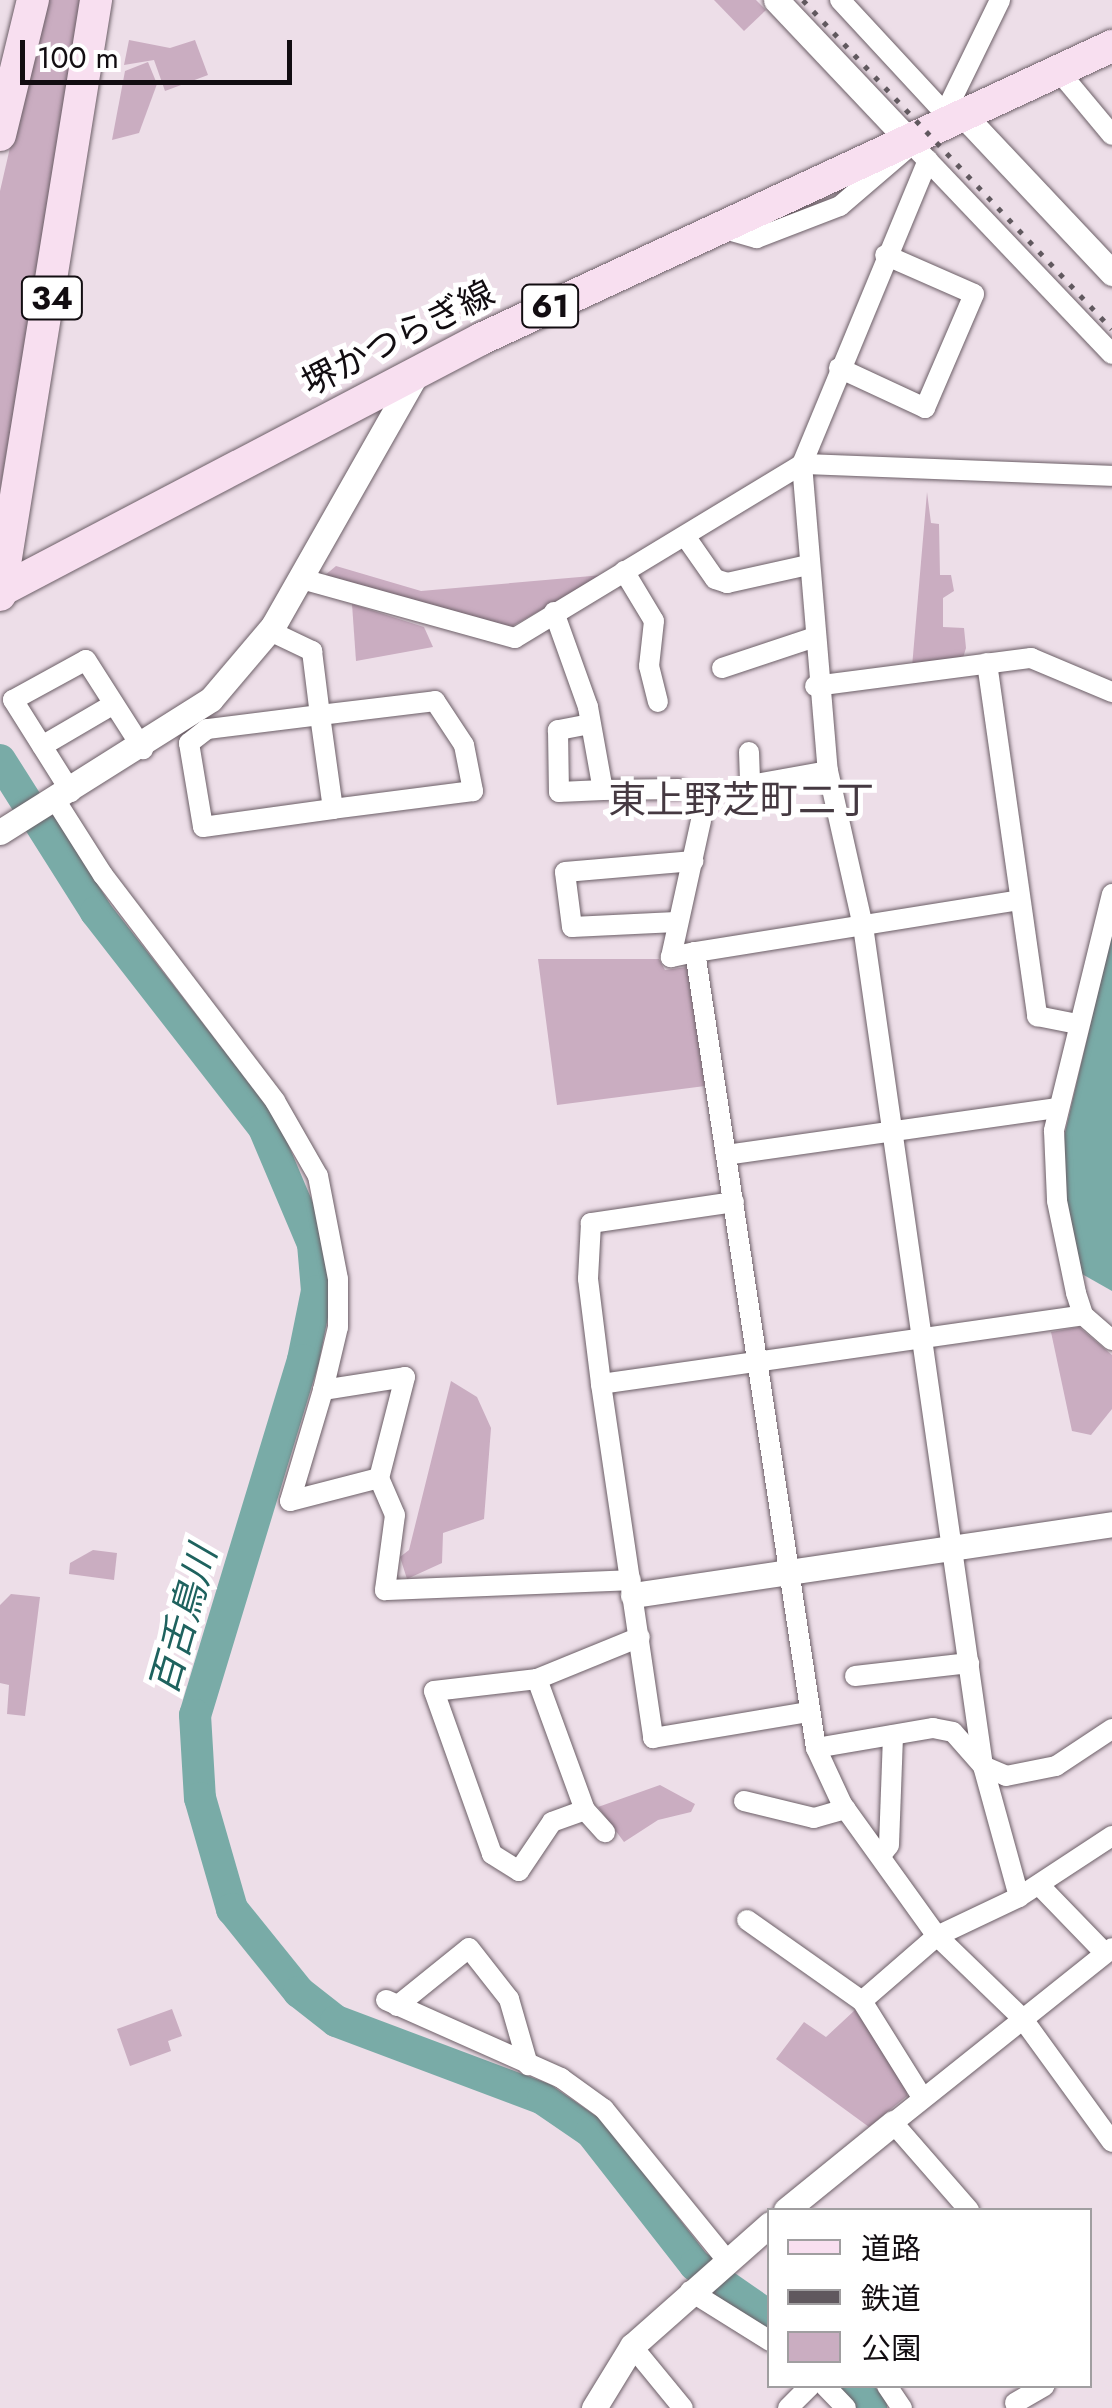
<!DOCTYPE html>
<html>
<head>
<meta charset="utf-8">
<style>
	body { margin:0 }
	#map { position:relative; width:1112px; height:2408px; overflow:hidden; background:#eddee8; font-family:Jost,"Noto Sans JP",sans-serif }
	div>[style] { position:absolute }
	.green>* { inset:0; background:#caadc1 }
	.water>* { inset:0; background:#79aba7 }
	.river>* { height:32px; margin:-16px; padding:0 16px; transform-origin:16px; border-radius:16px; background:#79aba7 }
	.roads { filter:drop-shadow(0 0 2px #6c5f67) drop-shadow(0 0 2px #6c5f67) }
	.minor>* { height:20px; margin:-10px; padding:0 10px; transform-origin:10px; border-radius:10px; background:#fff }
	.tertiary>* { height:25px; margin:-12.5px; padding:0 12.5px; transform-origin:12.5px; border-radius:12.5px; background:#fff }
	.primary>* { height:32px; margin:-16px; padding:0 16px; transform-origin:16px; border-radius:16px; background:#f8dff0 }
	.rail>* { height:5px; margin-top:-2.5px; transform-origin:0; background:repeating-linear-gradient(90deg,#60585e 0 5px,transparent 0 15px) }
	span { translate:-50% -50%; white-space:nowrap; text-align:center; line-height:1.15; -webkit-text-stroke:10px #fff; paint-order:stroke }
	.shield-label span { padding:2px 8px; background:#fff; border:2px solid; border-radius:8px; -webkit-text-stroke-width:0 }
	.shield-label { font-size:32px; color:#120d11; font-weight:700 }
	.street-label { font-size:35px; color:#120d11 }
	.neighbourhood-label { font-size:38px; color:#453941 }
	.water-label { font-size:38px; color:#1e625e; font-style:italic }
	.legend { position:absolute; left:767px; top:2208px; width:325px; height:180px; box-sizing:border-box; background:#fff; border:2px solid #a09ea0; margin:0; padding:12px 18px; list-style:none; font-size:30px; color:#120d11 }
	.legend li { display:flex; align-items:center; gap:20px; height:50px }
	.legend b { width:50px; border:2px solid #a09ea0 }
	.scale { position:absolute; left:20px; top:40px; width:272px; height:45px; box-sizing:border-box; border:5px solid #120d11; border-top:0; padding-left:12px; font-size:30px; line-height:35px; white-space:nowrap; color:#120d11; -webkit-text-stroke:8px #fff; paint-order:stroke }
</style>
</head>
<body>
<div id="map">
	<div class="green">
		<i style="clip-path:polygon(44px 0,85px 0,0 490px,0 191px)"></i>
		<i style="clip-path:polygon(714px 0,756px 0,766px 10px,744px 31px)"></i>
		<i style="clip-path:polygon(129px 40px,170px 48px,195px 40px,208px 75px,165px 91px,154px 60px,124px 65px)"></i>
		<i style="clip-path:polygon(148px 62px,157px 84px,139px 133px,112px 140px,125px 71px)"></i>
		<i style="clip-path:polygon(927px 492px,931px 523px,939px 524px,940px 575px,951px 575px,954px 591px,943px 598px,943px 627px,964px 628px,966px 648px,963px 658px,912px 667px)"></i>
		<i style="clip-path:polygon(336px 566px,421px 591px,603px 575px,509px 628px,324px 576px)"></i>
		<i style="clip-path:polygon(352px 604px,424px 627px,433px 647px,356px 661px)"></i>
		<i style="clip-path:polygon(538px 959px,659px 959px,665px 970px,687px 967px,705px 1086px,557px 1105px)"></i>
		<i style="clip-path:polygon(1079px 1327px,1112px 1355px,1112px 1409px,1091px 1435px,1072px 1431px,1051px 1332px)"></i>
		<i style="clip-path:polygon(451px 1381px,477px 1397px,491px 1428px,484px 1519px,443px 1533px,442px 1563px,407px 1579px,400px 1557px,409px 1550px)"></i>
		<i style="clip-path:polygon(93px 1550px,117px 1553px,114px 1580px,69px 1574px,70px 1563px)"></i>
		<i style="clip-path:polygon(11px 1594px,40px 1597px,25px 1716px,7px 1714px,9px 1685px,0 1683px,0 1605px)"></i>
		<i style="clip-path:polygon(660px 1785px,695px 1804px,691px 1812px,658px 1820px,624px 1842px,598px 1807px)"></i>
		<i style="clip-path:polygon(172px 2009px,182px 2036px,168px 2041px,171px 2051px,130px 2066px,117px 2029px)"></i>
		<i style="clip-path:polygon(855px 2010px,907px 2086px,907px 2096px,869px 2127px,776px 2059px,804px 2022px,826px 2037px)"></i>
	</div>
	<div class="water">
		<i style="clip-path:polygon(1112px 932px,1112px 1291px,1082px 1274px,1065px 1196px,1064px 1137px)"></i>
	</div>
	<div class="river">
		<i style="left:0;top:760px;width:180px;rotate:57.7deg"></i>
		<i style="left:96px;top:912px;width:274px;rotate:52.1deg"></i>
		<i style="left:264px;top:1128px;width:126px;rotate:67.1deg"></i>
		<i style="left:313px;top:1244px;width:47px;rotate:85.1deg"></i>
		<i style="left:317px;top:1291px;width:70px;rotate:101.5deg"></i>
		<i style="left:303px;top:1360px;width:371px;rotate:106.9deg"></i>
		<i style="left:195px;top:1715px;width:83px;rotate:86.6deg"></i>
		<i style="left:200px;top:1798px;width:116px;rotate:73.9deg"></i>
		<i style="left:232px;top:1909px;width:107px;rotate:51.1deg"></i>
		<i style="left:299px;top:1992px;width:47px;rotate:38.1deg"></i>
		<i style="left:336px;top:2021px;width:221px;rotate:20.6deg"></i>
		<i style="left:543px;top:2099px;width:58px;rotate:34.5deg"></i>
		<i style="left:591px;top:2132px;width:169px;rotate:52deg"></i>
		<i style="left:695px;top:2265px;width:91px;rotate:34.7deg"></i>
		<i style="left:854px;top:2386px;width:28px;rotate:52deg"></i>
	</div>
	<div class="roads">
		<div class="minor">
			<i style="left:840px;top:0;width:169px;rotate:47.2deg"></i>
			<i style="left:1062px;top:75px;width:78px;rotate:50.2deg"></i>
			<i style="left:945px;top:113px;width:126px;rotate:-64deg"></i>
			<i style="left:928px;top:160px;width:329px;rotate:112.5deg"></i>
			<i style="left:802px;top:464px;width:308px;rotate:85.2deg"></i>
			<i style="left:828px;top:771px;width:159px;rotate:77.3deg"></i>
			<i style="left:863px;top:926px;width:849px;rotate:81.87deg"></i>
			<i style="left:983px;top:1766px;width:136px;rotate:74.6deg"></i>
			<i style="left:721px;top:228px;width:37px;rotate:16deg"></i>
			<i style="left:757px;top:238px;width:89px;rotate:-21.1deg"></i>
			<i style="left:840px;top:206px;width:95px;rotate:-40.7deg"></i>
			<i style="left:912px;top:144px;width:290px;rotate:46.4deg"></i>
			<i style="left:839px;top:368px;width:95px;rotate:24.9deg"></i>
			<i style="left:925px;top:408px;width:124px;rotate:-66.7deg"></i>
			<i style="left:974px;top:294px;width:97px;rotate:-156.3deg"></i>
			<i style="left:685px;top:536px;width:52px;rotate:55.1deg"></i>
			<i style="left:715px;top:579px;width:13px;rotate:18deg"></i>
			<i style="left:727px;top:583px;width:83px;rotate:-12.5deg"></i>
			<i style="left:624px;top:571px;width:58px;rotate:59deg"></i>
			<i style="left:654px;top:621px;width:45px;rotate:96.3deg"></i>
			<i style="left:649px;top:666px;width:37px;rotate:76deg"></i>
			<i style="left:302px;top:579px;width:221px;rotate:15.5deg"></i>
			<i style="left:515px;top:638px;width:336px;rotate:-31.2deg"></i>
			<i style="left:802px;top:464px;width:310px;rotate:2.2deg"></i>
			<i style="left:554px;top:612px;width:101px;rotate:70.3deg"></i>
			<i style="left:588px;top:707px;width:84px;rotate:79.8deg"></i>
			<i style="left:603px;top:790px;width:76px;rotate:-0.8deg"></i>
			<i style="left:270px;top:631px;width:47px;rotate:25.5deg"></i>
			<i style="left:312px;top:651px;width:64px;rotate:82.9deg"></i>
			<i style="left:320px;top:715px;width:116px;rotate:-6.9deg"></i>
			<i style="left:435px;top:701px;width:53px;rotate:56.6deg"></i>
			<i style="left:464px;top:745px;width:47px;rotate:78.9deg"></i>
			<i style="left:473px;top:791px;width:141px;rotate:172.7deg"></i>
			<i style="left:333px;top:809px;width:95px;rotate:-97.9deg"></i>
			<i style="left:320px;top:715px;width:114px;rotate:172.9deg"></i>
			<i style="left:207px;top:729px;width:23px;rotate:142deg"></i>
			<i style="left:189px;top:743px;width:85px;rotate:80.5deg"></i>
			<i style="left:203px;top:827px;width:131px;rotate:-7.9deg"></i>
			<i style="left:987px;top:663px;width:357px;rotate:81.9deg"></i>
			<i style="left:1037px;top:1016px;width:41px;rotate:11.3deg"></i>
			<i style="left:722px;top:668px;width:95px;rotate:-18.4deg"></i>
			<i style="left:815px;top:686px;width:218px;rotate:-7.4deg"></i>
			<i style="left:1031px;top:658px;width:88px;rotate:22.8deg"></i>
			<i style="left:590px;top:724px;width:33px;rotate:169deg"></i>
			<i style="left:558px;top:730px;width:62px;rotate:89.1deg"></i>
			<i style="left:559px;top:792px;width:44px;rotate:-2.6deg"></i>
			<i style="left:42px;top:746px;width:83px;rotate:-30.3deg"></i>
			<i style="left:749px;top:752px;width:33px;rotate:88deg"></i>
			<i style="left:750px;top:785px;width:79px;rotate:-10.2deg"></i>
			<i style="left:71px;top:792px;width:109px;rotate:-122.2deg"></i>
			<i style="left:13px;top:700px;width:83px;rotate:-28.7deg"></i>
			<i style="left:86px;top:660px;width:106px;rotate:57.4deg"></i>
			<i style="left:56px;top:801px;width:88px;rotate:57.6deg"></i>
			<i style="left:103px;top:875px;width:284px;rotate:52.7deg"></i>
			<i style="left:275px;top:1101px;width:86px;rotate:60.2deg"></i>
			<i style="left:318px;top:1176px;width:105px;rotate:79deg"></i>
			<i style="left:338px;top:1279px;width:48px;rotate:90deg"></i>
			<i style="left:338px;top:1327px;width:65px;rotate:103.4deg"></i>
			<i style="left:1112px;top:894px;width:244px;rotate:103.8deg"></i>
			<i style="left:1054px;top:1131px;width:70px;rotate:87.5deg"></i>
			<i style="left:1057px;top:1201px;width:94px;rotate:78.3deg"></i>
			<i style="left:1076px;top:1293px;width:23px;rotate:72deg"></i>
			<i style="left:1083px;top:1315px;width:38px;rotate:41deg"></i>
			<i style="left:1020px;top:900px;width:329px;rotate:170.9deg"></i>
			<i style="left:695px;top:952px;width:805px;rotate:81.36deg"></i>
			<i style="left:816px;top:1748px;width:62px;rotate:65.1deg"></i>
			<i style="left:842px;top:1804px;width:163px;rotate:54.3deg"></i>
			<i style="left:937px;top:1936px;width:118px;rotate:44deg"></i>
			<i style="left:1022px;top:2018px;width:153px;rotate:54deg"></i>
			<i style="left:676px;top:922px;width:104px;rotate:177.2deg"></i>
			<i style="left:572px;top:927px;width:55px;rotate:-97.3deg"></i>
			<i style="left:565px;top:872px;width:129px;rotate:-4.9deg"></i>
			<i style="left:695px;top:952px;width:25px;rotate:168deg"></i>
			<i style="left:671px;top:957px;width:140px;rotate:-77.6deg"></i>
			<i style="left:726px;top:1155px;width:332px;rotate:-8.1deg"></i>
			<i style="left:734px;top:1202px;width:145px;rotate:171.6deg"></i>
			<i style="left:591px;top:1223px;width:56px;rotate:93.1deg"></i>
			<i style="left:588px;top:1279px;width:106px;rotate:82.9deg"></i>
			<i style="left:601px;top:1384px;width:358px;rotate:81.6deg"></i>
			<i style="left:653px;top:1738px;width:158px;rotate:-9.5deg"></i>
			<i style="left:601px;top:1384px;width:487px;rotate:-8.1deg"></i>
			<i style="left:290px;top:1501px;width:92px;rotate:-14.5deg"></i>
			<i style="left:379px;top:1478px;width:40px;rotate:66.6deg"></i>
			<i style="left:395px;top:1515px;width:76px;rotate:97.6deg"></i>
			<i style="left:385px;top:1590px;width:246px;rotate:-2.3deg"></i>
			<i style="left:290px;top:1501px;width:116px;rotate:-73.4deg"></i>
			<i style="left:323px;top:1390px;width:83px;rotate:-9deg"></i>
			<i style="left:405px;top:1377px;width:104px;rotate:104.4deg"></i>
			<i style="left:855px;top:1676px;width:115px;rotate:-6.5deg"></i>
			<i style="left:537px;top:1679px;width:140px;rotate:69.9deg"></i>
			<i style="left:585px;top:1810px;width:35px;rotate:160deg"></i>
			<i style="left:552px;top:1822px;width:59px;rotate:124deg"></i>
			<i style="left:519px;top:1871px;width:32px;rotate:-148deg"></i>
			<i style="left:492px;top:1854px;width:173px;rotate:-109.6deg"></i>
			<i style="left:434px;top:1691px;width:104px;rotate:-6.6deg"></i>
			<i style="left:537px;top:1679px;width:111px;rotate:-22.2deg"></i>
			<i style="left:816px;top:1748px;width:119px;rotate:-9.7deg"></i>
			<i style="left:933px;top:1728px;width:20px;rotate:11deg"></i>
			<i style="left:953px;top:1732px;width:45px;rotate:48.6deg"></i>
			<i style="left:983px;top:1766px;width:25px;rotate:23deg"></i>
			<i style="left:1006px;top:1776px;width:51px;rotate:-11.3deg"></i>
			<i style="left:1056px;top:1766px;width:67px;rotate:-33.5deg"></i>
			<i style="left:744px;top:1801px;width:72px;rotate:13.7deg"></i>
			<i style="left:814px;top:1818px;width:33px;rotate:-16deg"></i>
			<i style="left:585px;top:1810px;width:30px;rotate:48deg"></i>
			<i style="left:882px;top:1854px;width:11px;rotate:-52deg"></i>
			<i style="left:889px;top:1845px;width:110px;rotate:-87.9deg"></i>
			<i style="left:1039px;top:1885px;width:95px;rotate:45.9deg"></i>
			<i style="left:747px;top:1920px;width:141px;rotate:35.2deg"></i>
			<i style="left:862px;top:2001px;width:113px;rotate:58deg"></i>
			<i style="left:386px;top:2000px;width:192px;rotate:24deg"></i>
			<i style="left:561px;top:2078px;width:53px;rotate:35.8deg"></i>
			<i style="left:604px;top:2109px;width:193px;rotate:50.9deg"></i>
			<i style="left:862px;top:2001px;width:99px;rotate:-40.9deg"></i>
			<i style="left:937px;top:1936px;width:91px;rotate:-25.4deg"></i>
			<i style="left:1019px;top:1897px;width:111px;rotate:-33.3deg"></i>
			<i style="left:397px;top:2006px;width:92px;rotate:-38.9deg"></i>
			<i style="left:469px;top:1948px;width:65px;rotate:51.9deg"></i>
			<i style="left:509px;top:1999px;width:69px;rotate:73.9deg"></i>
			<i style="left:969px;top:2210px;width:116px;rotate:-131.1deg"></i>
			<i style="left:893px;top:2123px;width:280px;rotate:-38.6deg"></i>
			<i style="left:690px;top:2291px;width:94px;rotate:32deg"></i>
			<i style="left:632px;top:2346px;width:80px;rotate:50.6deg"></i>
			<i style="left:825px;top:2386px;width:30px;rotate:46deg"></i>
			<i style="left:887px;top:2386px;width:27px;rotate:56deg"></i>
			<i style="left:1015px;top:2403px;width:34px;rotate:-30deg"></i>
			<i style="left:788px;top:2408px;width:31px;rotate:-45deg"></i>
		</div>
		<div class="tertiary">
			<i style="left:776px;top:0;width:198px;rotate:46.6deg"></i>
			<i style="left:967px;top:119px;width:212px;rotate:46.7deg"></i>
			<i style="left:0;top:832px;width:249px;rotate:-32.2deg"></i>
			<i style="left:211px;top:699px;width:96px;rotate:-49.7deg"></i>
			<i style="left:273px;top:626px;width:293px;rotate:-60.4deg"></i>
			<i style="left:633px;top:1595px;width:484px;rotate:-8.4deg"></i>
			<i style="left:786px;top:2210px;width:138px;rotate:-39.1deg"></i>
			<i style="left:594px;top:2408px;width:73px;rotate:-58.5deg"></i>
			<i style="left:632px;top:2346px;width:184px;rotate:-41.5deg"></i>
		</div>
		<div class="primary">
			<i style="left:0;top:135px;width:139px;rotate:-76.3deg"></i>
			<i style="left:0;top:591px;width:543px;rotate:-27.65deg"></i>
			<i style="left:481px;top:339px;width:696px;rotate:-24.91deg"></i>
			<i style="left:0;top:595px;width:603px;rotate:-80.83deg"></i>
		</div>
	</div>
	<div class="rail">
		<i style="left:803px;top:0;width:451px;rotate:46.8deg"></i>
	</div>
	<div class="shield-label">
		<span style="left:52px;top:298px">34</span>
		<span style="left:550px;top:306px">61</span>
	</div>
	<div class="street-label">
		<span style="left:398px;top:338px;rotate:-27deg">堺かつらぎ線</span>
	</div>
	<div class="neighbourhood-label">
		<span style="left:741px;top:800px">東上野芝町二丁</span>
	</div>
	<div class="water-label">
		<span style="left:183px;top:1620px;rotate:-74deg">百舌鳥川</span>
	</div>
	<ul class="legend">
	<li><b style="height:12px;background:#f8dff0"></b>道路</li>
	<li><b style="height:12px;background:#60585e"></b>鉄道</li>
	<li><b style="height:28px;background:#caadc1"></b>公園</li>
	</ul>
	<div class="scale">100 m</div>
</div>
</body>
</html>
